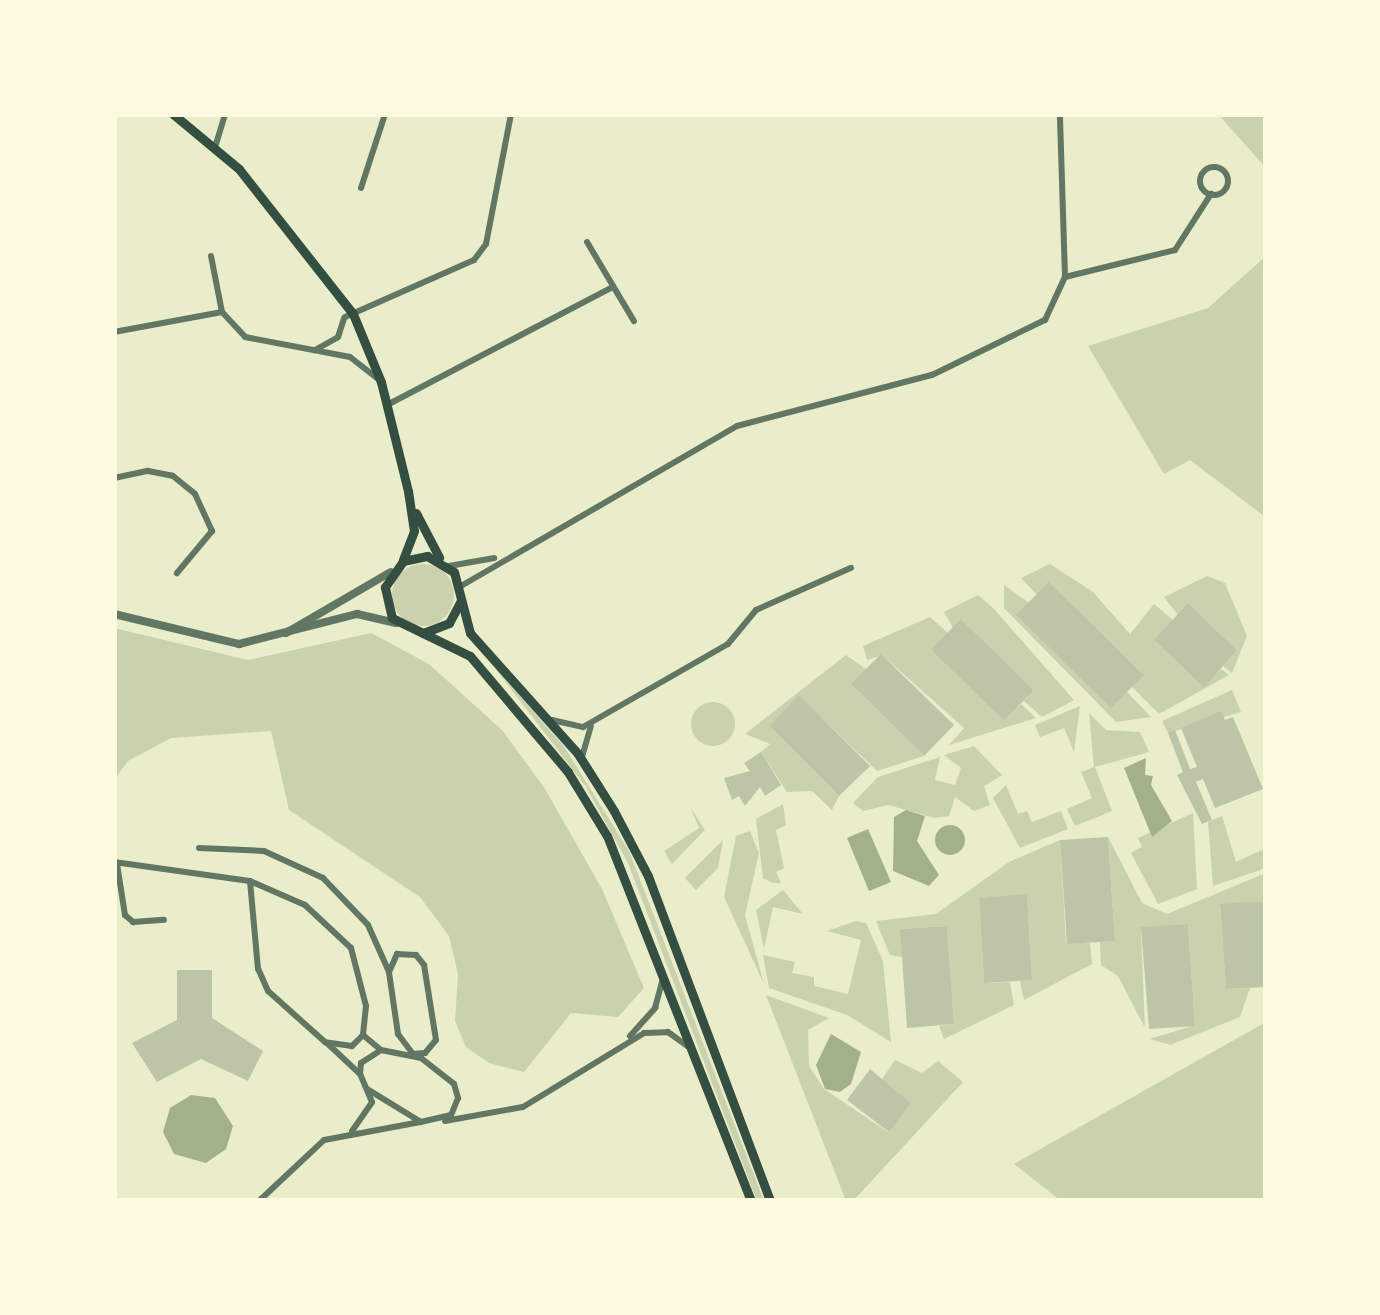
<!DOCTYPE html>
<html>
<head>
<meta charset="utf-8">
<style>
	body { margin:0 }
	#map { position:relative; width:1380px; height:1315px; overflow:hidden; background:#e9edc9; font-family:"Roboto Condensed",sans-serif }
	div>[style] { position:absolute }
	.green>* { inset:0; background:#cad2ad }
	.round { border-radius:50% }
	.water>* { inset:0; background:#a3b18a }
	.building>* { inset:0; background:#bcc5a7 }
	.minor>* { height:6px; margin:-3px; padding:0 3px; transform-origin:3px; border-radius:3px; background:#617663 }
	.minor>.ring { margin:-3px; padding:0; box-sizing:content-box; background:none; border:6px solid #617663; border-radius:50% }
	.tertiary>* { height:8px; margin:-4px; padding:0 4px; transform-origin:4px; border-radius:4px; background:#617663 }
	.secondary>* { height:9px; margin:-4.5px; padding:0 4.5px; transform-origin:4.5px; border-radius:4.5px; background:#344e41 }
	span { translate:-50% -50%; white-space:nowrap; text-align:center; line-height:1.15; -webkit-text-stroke:10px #fefae0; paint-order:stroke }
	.frame { position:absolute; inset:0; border:117px solid #fefae0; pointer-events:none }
</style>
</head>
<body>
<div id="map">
	<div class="green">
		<i style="clip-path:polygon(1218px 114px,1266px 114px,1266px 168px)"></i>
		<i style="clip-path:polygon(1266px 256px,1266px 512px,1264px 516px,1190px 460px,1164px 474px,1088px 346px,1208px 308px)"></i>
		<i style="clip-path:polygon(1050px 564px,1093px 592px,1130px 634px,1154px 604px,1173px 620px,1155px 641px,1203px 687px,1221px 669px,1229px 675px,1159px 714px,1132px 687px,1143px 674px,1050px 583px,1037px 595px,1021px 578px)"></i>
		<i class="round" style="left:392px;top:564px;width:62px;height:62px"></i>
		<i style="clip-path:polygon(1207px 576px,1225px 583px,1247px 636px,1232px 673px,1223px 666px,1237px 650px,1189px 604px,1178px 615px,1164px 597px)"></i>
		<i style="clip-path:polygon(1004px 585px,1029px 603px,1017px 616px,1111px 707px,1127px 692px,1151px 717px,1116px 722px,1004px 608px)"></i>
		<i style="clip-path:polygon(978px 595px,994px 609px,1074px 700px,1042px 717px,1024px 701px,1034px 690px,962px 620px,953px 628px,944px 612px)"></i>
		<i style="clip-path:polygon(930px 617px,948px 633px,932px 651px,1004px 721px,1021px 704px,1036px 718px,949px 745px,964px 728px,882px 655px,867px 660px,863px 646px)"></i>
		<i style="clip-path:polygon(114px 628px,248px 660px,371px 633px,429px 664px,503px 731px,545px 789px,602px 889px,644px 988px,618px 1017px,571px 1013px,524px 1072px,489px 1063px,466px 1047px,455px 1021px,458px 974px,449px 936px,420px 897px,289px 810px,271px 731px,171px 738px,128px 761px,114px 780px)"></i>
		<i style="clip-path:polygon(846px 655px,866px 669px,852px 685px,924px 756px,877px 771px,799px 696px,769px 726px,839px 796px,832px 810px,812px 791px,787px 792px,761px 752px,770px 744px,745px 734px)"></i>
		<i style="clip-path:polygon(488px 659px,565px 748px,629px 851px,764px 1201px,757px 1201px,628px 863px,586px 787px)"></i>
		<i style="clip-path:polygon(1232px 690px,1241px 712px,1168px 733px,1162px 721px)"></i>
		<i class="round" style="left:691px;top:702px;width:44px;height:44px"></i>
		<i style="clip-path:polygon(1080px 706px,1074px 752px,1064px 728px,1040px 737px,1035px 725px)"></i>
		<i style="clip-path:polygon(1089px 713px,1106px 730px,1140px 732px,1149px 752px,1095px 767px,1112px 811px,1075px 826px,1067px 809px,1092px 798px,1081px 772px,1094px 767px)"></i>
		<i style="clip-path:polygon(974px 746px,1002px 775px,984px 786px,990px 805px,974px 811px,955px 797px,949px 816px,935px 818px,888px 805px,863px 811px,853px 803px,878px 777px,940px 757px,935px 780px,955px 785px,961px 768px,944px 755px)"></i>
		<i style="clip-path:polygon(1006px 785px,1018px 814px,1027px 811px,1032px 822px,1061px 811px,1068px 829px,1020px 848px,993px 798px)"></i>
		<i style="clip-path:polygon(783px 804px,786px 825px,776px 830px,784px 868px,776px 872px,781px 883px,773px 883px,763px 878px,756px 819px)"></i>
		<i style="clip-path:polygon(690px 807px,705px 830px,672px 864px,664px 851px,699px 828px)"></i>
		<i style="clip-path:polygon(1193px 813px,1197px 889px,1158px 904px,1131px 853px,1142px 847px,1138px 838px)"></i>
		<i style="clip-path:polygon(1222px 816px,1236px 862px,1266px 848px,1266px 868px,1213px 886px,1208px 822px)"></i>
		<i style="clip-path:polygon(750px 831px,759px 853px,745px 915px,764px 984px,724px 897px,736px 836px)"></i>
		<i style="clip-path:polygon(1108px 837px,1142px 903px,1167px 914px,1266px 873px,1266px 901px,1220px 905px,1226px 989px,1250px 988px,1240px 1017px,1170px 1045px,1150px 1039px,1195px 1025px,1188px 924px,1141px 928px,1145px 1028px,1118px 976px,1101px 965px,1100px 942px,1115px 940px)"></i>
		<i style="clip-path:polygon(723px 840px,718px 868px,696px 890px,685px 878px)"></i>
		<i style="clip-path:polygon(1060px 840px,1066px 943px,1090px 943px,1092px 964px,1024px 1000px,1020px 981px,1032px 979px,1027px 895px,979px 898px,984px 983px,1010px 982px,1014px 1005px,944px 1039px,939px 1026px,954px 1024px,947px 926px,901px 929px,902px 957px,890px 955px,876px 921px,936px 914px,1009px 862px)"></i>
		<i style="clip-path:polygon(783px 890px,803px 914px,773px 907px,764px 949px,756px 910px)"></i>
		<i style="clip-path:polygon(856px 921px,866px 923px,883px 961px,891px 1042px,847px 1015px,769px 988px,763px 955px,795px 962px,792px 973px,814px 977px,814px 986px,848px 994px,861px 940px,827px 931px)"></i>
		<i style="clip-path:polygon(766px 995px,829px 1018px,808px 1030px,809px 1066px,824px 1089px,888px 1132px,911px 1103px,882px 1079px,895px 1060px,922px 1073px,938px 1061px,963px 1082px,853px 1201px,846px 1201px)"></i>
		<i style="clip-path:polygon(1266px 1022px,1266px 1201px,1061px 1201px,1014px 1164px)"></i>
	</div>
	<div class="water">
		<i style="clip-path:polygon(1146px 758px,1145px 775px,1153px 776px,1151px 785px,1172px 821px,1152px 837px,1124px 768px)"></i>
		<i style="clip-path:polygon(906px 810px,925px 816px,917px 841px,939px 875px,929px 886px,893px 871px,894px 817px)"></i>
		<i class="round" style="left:935px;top:825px;width:30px;height:30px"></i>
		<i style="clip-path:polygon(868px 829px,891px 882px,869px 891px,847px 838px)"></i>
		<i style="clip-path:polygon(831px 1034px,861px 1052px,851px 1084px,840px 1092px,825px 1089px,816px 1065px)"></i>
		<i style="clip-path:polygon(191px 1095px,215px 1098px,233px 1126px,226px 1149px,206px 1163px,174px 1154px,163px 1132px,170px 1108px)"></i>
	</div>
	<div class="building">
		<i style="clip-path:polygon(1049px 582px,1144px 675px,1111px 708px,1016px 615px)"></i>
		<i style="clip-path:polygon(1188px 603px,1237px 650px,1204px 688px,1154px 640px)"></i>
		<i style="clip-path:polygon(961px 619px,1034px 690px,1004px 721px,931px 650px)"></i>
		<i style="clip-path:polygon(881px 654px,954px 725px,924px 756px,851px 684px)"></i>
		<i style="clip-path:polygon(799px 695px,870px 766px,839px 796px,769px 726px)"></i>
		<i style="clip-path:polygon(1221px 711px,1225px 720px,1233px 717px,1263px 789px,1215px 808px,1203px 779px,1196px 782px,1212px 820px,1202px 824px,1177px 775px,1183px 772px,1168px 733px,1175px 730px,1190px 769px,1197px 767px,1181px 728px)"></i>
		<i style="clip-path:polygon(761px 752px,781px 785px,765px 796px,760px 787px,745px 806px,739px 796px,732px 800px,724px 778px,750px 771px,744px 763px)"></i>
		<i style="clip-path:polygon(1108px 837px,1115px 941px,1067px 944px,1060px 840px)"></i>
		<i style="clip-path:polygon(1027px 894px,1032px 980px,984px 983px,979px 898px)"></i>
		<i style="clip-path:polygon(1266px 901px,1266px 987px,1226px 989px,1220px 904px)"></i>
		<i style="clip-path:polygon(1188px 924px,1195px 1026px,1149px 1029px,1141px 927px)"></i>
		<i style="clip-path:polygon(947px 926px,954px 1024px,907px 1028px,900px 929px)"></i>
		<i style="clip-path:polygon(177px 970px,212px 970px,212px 1018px,263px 1051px,248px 1081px,201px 1059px,157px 1082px,132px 1043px,177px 1020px)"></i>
		<i style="clip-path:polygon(870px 1069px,911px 1103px,889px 1132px,847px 1100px)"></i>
	</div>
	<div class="minor">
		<i style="left:216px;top:144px;width:31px;rotate:-73deg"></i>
		<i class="ring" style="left:1200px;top:167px;width:22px;height:22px"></i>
		<i style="left:361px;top:188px;width:78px;rotate:-72deg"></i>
		<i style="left:587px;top:242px;width:92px;rotate:59.3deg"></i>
		<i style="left:211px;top:256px;width:57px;rotate:78.9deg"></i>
		<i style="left:222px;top:312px;width:34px;rotate:47deg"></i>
		<i style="left:245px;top:337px;width:107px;rotate:10.8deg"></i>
		<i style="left:350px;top:357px;width:36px;rotate:38deg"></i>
		<i style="left:1065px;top:277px;width:113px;rotate:-13.8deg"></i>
		<i style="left:1175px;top:250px;width:67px;rotate:-57.3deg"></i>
		<i style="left:345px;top:317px;width:141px;rotate:-23.8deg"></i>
		<i style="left:474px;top:260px;width:20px;rotate:-53deg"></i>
		<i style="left:486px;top:244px;width:132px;rotate:-79.1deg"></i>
		<i style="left:114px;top:332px;width:110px;rotate:-10.5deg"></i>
		<i style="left:315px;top:350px;width:26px;rotate:-29deg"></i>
		<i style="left:338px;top:337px;width:20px;rotate:-72deg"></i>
		<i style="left:387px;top:405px;width:255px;rotate:-27.6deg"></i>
		<i style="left:114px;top:478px;width:35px;rotate:-12deg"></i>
		<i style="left:148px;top:471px;width:25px;rotate:11deg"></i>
		<i style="left:173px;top:476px;width:28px;rotate:39deg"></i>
		<i style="left:195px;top:494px;width:41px;rotate:65.3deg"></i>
		<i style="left:212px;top:531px;width:55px;rotate:129.8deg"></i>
		<i style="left:449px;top:566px;width:46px;rotate:-10.1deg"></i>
		<i style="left:461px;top:586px;width:319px;rotate:-30.1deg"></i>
		<i style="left:737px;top:426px;width:202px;rotate:-14.7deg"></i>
		<i style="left:932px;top:375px;width:126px;rotate:-26deg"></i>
		<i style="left:1045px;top:320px;width:47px;rotate:-65.1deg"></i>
		<i style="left:1065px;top:277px;width:163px;rotate:-91.8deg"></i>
		<i style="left:552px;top:720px;width:32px;rotate:13deg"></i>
		<i style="left:583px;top:727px;width:167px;rotate:-29.8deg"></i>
		<i style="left:728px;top:644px;width:44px;rotate:-50.5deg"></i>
		<i style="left:756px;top:610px;width:104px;rotate:-23.9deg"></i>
		<i style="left:582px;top:757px;width:32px;rotate:-74deg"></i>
		<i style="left:199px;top:848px;width:65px;rotate:2.6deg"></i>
		<i style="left:264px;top:851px;width:65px;rotate:24.6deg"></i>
		<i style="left:323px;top:878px;width:65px;rotate:46.2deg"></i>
		<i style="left:368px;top:925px;width:51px;rotate:65.9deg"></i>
		<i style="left:114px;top:862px;width:137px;rotate:8deg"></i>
		<i style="left:117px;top:864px;width:52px;rotate:81.1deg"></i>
		<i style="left:125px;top:915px;width:11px;rotate:41deg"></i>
		<i style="left:133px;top:922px;width:31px;rotate:-4deg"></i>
		<i style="left:250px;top:881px;width:60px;rotate:23.6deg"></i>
		<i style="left:305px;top:905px;width:63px;rotate:43.1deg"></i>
		<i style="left:351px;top:948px;width:60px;rotate:75.5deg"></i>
		<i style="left:366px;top:1006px;width:29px;rotate:96deg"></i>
		<i style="left:363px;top:1035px;width:16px;rotate:135deg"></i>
		<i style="left:352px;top:1046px;width:27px;rotate:-172deg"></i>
		<i style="left:325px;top:1042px;width:76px;rotate:-138.2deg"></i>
		<i style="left:268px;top:991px;width:24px;rotate:-114deg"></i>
		<i style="left:258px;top:969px;width:88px;rotate:-95.2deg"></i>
		<i style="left:397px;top:954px;width:19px;rotate:3deg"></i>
		<i style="left:416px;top:955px;width:13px;rotate:51deg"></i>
		<i style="left:424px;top:965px;width:76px;rotate:80.9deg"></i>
		<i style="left:436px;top:1040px;width:17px;rotate:130deg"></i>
		<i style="left:425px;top:1053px;width:12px;rotate:175deg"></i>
		<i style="left:413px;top:1054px;width:25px;rotate:-127deg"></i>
		<i style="left:398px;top:1034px;width:63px;rotate:-98.3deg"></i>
		<i style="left:389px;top:972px;width:20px;rotate:-66deg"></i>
		<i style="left:363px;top:1035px;width:23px;rotate:40deg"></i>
		<i style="left:630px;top:1036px;width:38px;rotate:-48deg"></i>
		<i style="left:655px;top:1008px;width:27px;rotate:-75deg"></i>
		<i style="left:328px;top:1044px;width:44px;rotate:43.2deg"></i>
		<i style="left:445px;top:1121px;width:79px;rotate:-10.2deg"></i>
		<i style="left:523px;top:1107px;width:142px;rotate:-31.4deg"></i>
		<i style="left:644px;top:1033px;width:24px;rotate:-2deg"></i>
		<i style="left:668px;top:1032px;width:24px;rotate:36deg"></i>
		<i style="left:352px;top:1131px;width:35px;rotate:-55deg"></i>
		<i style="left:372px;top:1102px;width:30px;rotate:-113deg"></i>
		<i style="left:360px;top:1074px;width:11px;rotate:-85deg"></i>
		<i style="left:361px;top:1063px;width:24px;rotate:-33deg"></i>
		<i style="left:381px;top:1050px;width:41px;rotate:11.3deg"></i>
		<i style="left:421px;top:1058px;width:42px;rotate:38.2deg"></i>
		<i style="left:454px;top:1084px;width:15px;rotate:74deg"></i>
		<i style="left:458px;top:1098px;width:18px;rotate:112deg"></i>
		<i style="left:451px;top:1115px;width:31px;rotate:167deg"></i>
		<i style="left:421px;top:1122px;width:63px;rotate:-148.6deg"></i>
		<i style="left:259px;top:1201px;width:89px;rotate:-43.2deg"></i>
		<i style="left:324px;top:1140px;width:98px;rotate:-10.6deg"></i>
	</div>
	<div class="tertiary">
		<i style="left:114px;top:614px;width:129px;rotate:13.5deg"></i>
		<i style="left:239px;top:644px;width:122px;rotate:-14.3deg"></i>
		<i style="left:357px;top:614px;width:40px;rotate:13deg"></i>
		<i style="left:286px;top:633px;width:121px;rotate:-30.2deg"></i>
	</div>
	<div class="secondary">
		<i style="left:173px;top:114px;width:86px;rotate:39.8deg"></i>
		<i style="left:239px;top:169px;width:184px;rotate:51.8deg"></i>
		<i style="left:353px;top:314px;width:74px;rotate:67.6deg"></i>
		<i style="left:381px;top:382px;width:112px;rotate:76.1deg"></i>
		<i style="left:408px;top:491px;width:40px;rotate:81.5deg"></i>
		<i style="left:414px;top:531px;width:31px;rotate:111deg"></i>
		<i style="left:416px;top:513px;width:50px;rotate:62.4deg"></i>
		<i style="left:423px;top:633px;width:28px;rotate:-21deg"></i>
		<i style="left:449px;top:623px;width:26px;rotate:-62deg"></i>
		<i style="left:751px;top:1201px;width:392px;rotate:-111.5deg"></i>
		<i style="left:607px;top:836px;width:75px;rotate:-121.4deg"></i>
		<i style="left:568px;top:772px;width:152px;rotate:-130.2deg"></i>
		<i style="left:470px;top:656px;width:87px;rotate:-154deg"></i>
		<i style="left:392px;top:618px;width:32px;rotate:-103deg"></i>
		<i style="left:385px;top:587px;width:32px;rotate:-55deg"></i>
		<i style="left:403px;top:561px;width:25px;rotate:-12deg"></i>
		<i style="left:427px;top:556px;width:31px;rotate:31deg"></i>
		<i style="left:454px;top:572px;width:63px;rotate:75.3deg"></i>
		<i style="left:470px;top:633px;width:162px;rotate:48.2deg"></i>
		<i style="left:578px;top:754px;width:67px;rotate:57.7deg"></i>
		<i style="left:614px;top:811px;width:73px;rotate:62.4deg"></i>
		<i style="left:648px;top:876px;width:347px;rotate:69.4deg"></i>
	</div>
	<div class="frame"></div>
</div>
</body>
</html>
